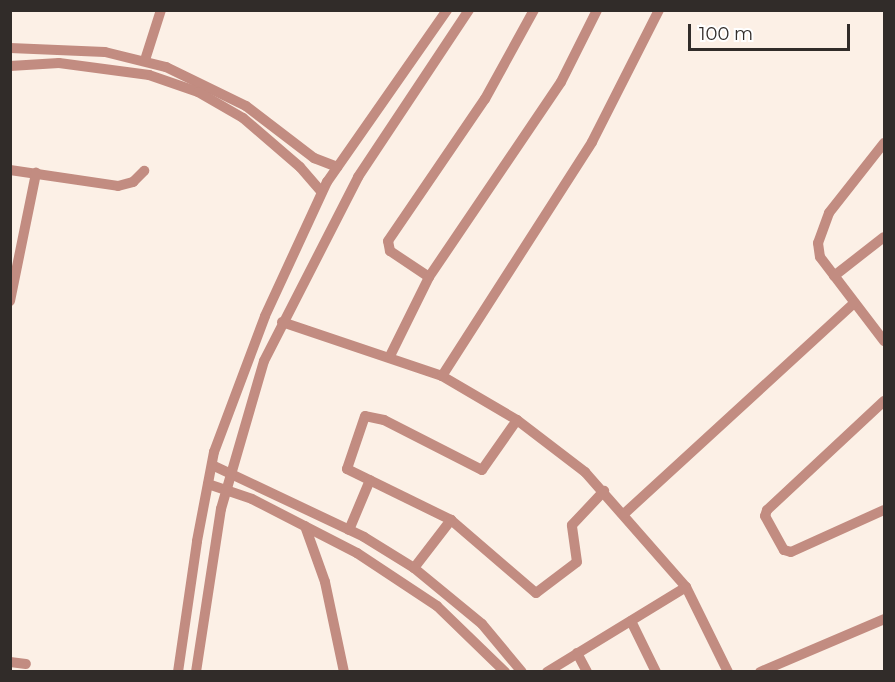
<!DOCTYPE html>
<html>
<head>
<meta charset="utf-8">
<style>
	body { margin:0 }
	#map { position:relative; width:895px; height:682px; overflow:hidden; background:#fcf0e6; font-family:Montserrat,sans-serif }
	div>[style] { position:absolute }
	.street>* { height:10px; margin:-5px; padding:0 5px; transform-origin:5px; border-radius:5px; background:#c28c81 }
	span { translate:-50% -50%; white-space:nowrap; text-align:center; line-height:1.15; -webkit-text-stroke:4.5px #fff; paint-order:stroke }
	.frame { position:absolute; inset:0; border:12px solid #312c29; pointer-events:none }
	.scale { position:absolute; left:688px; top:24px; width:162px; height:27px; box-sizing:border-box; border:3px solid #312c29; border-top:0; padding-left:8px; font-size:18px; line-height:21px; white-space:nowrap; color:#312c29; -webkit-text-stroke:4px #fff; paint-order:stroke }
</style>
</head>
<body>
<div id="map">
	<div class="street">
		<i style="left:10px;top:48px;width:95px;rotate:2.4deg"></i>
		<i style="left:105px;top:52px;width:63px;rotate:13.8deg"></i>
		<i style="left:166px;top:67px;width:89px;rotate:26deg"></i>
		<i style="left:246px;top:106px;width:86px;rotate:37.4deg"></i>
		<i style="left:314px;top:158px;width:25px;rotate:21deg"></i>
		<i style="left:145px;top:60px;width:52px;rotate:-72.3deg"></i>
		<i style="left:10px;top:66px;width:49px;rotate:-3.5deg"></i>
		<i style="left:59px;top:63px;width:91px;rotate:7.6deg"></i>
		<i style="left:149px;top:75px;width:52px;rotate:19.1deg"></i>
		<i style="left:198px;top:92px;width:52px;rotate:30deg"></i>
		<i style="left:243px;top:118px;width:75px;rotate:40.7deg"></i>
		<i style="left:300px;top:167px;width:33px;rotate:49deg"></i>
		<i style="left:884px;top:143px;width:89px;rotate:128.2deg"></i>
		<i style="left:829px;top:213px;width:32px;rotate:110deg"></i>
		<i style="left:818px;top:243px;width:14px;rotate:82deg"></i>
		<i style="left:820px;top:257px;width:106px;rotate:52.7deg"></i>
		<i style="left:10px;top:170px;width:109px;rotate:8.4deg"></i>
		<i style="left:118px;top:186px;width:16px;rotate:-15deg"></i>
		<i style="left:133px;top:182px;width:16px;rotate:-45deg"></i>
		<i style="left:834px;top:276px;width:63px;rotate:-38deg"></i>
		<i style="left:429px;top:277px;width:47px;rotate:-146.3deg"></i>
		<i style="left:390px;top:251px;width:10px;rotate:-101deg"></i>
		<i style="left:388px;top:241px;width:172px;rotate:-55.7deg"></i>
		<i style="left:485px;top:99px;width:102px;rotate:-61.2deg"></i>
		<i style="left:10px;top:301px;width:131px;rotate:-78.5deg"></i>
		<i style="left:282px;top:322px;width:169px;rotate:18.6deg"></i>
		<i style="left:442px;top:376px;width:87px;rotate:30.4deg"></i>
		<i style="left:517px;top:420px;width:86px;rotate:37.4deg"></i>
		<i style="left:585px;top:472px;width:153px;rotate:48.7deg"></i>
		<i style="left:686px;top:587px;width:95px;rotate:63.7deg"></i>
		<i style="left:390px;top:356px;width:88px;rotate:-63.7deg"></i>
		<i style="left:429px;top:277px;width:235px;rotate:-55.9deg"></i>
		<i style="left:561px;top:82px;width:80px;rotate:-63.4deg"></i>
		<i style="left:442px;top:376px;width:278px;rotate:-57.3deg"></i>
		<i style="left:592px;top:142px;width:148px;rotate:-63.1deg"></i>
		<i style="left:884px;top:401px;width:160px;rotate:137deg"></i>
		<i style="left:767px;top:510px;width:6px;rotate:108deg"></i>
		<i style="left:765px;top:516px;width:39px;rotate:61deg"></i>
		<i style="left:784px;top:550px;width:7px;rotate:16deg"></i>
		<i style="left:791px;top:552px;width:102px;rotate:-24.3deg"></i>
		<i style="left:517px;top:420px;width:61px;rotate:125deg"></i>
		<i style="left:482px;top:470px;width:110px;rotate:-153deg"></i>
		<i style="left:384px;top:420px;width:19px;rotate:-168deg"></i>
		<i style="left:365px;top:416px;width:56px;rotate:108.8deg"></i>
		<i style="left:347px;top:469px;width:116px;rotate:26.1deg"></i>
		<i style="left:451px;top:520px;width:112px;rotate:40.7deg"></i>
		<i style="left:536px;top:593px;width:51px;rotate:-37.1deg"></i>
		<i style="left:577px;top:562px;width:37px;rotate:-98deg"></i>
		<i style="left:572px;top:525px;width:47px;rotate:-46.7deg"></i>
		<i style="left:212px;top:465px;width:168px;rotate:25.3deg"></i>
		<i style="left:364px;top:537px;width:59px;rotate:31.8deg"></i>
		<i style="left:414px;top:568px;width:88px;rotate:39.5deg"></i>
		<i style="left:482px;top:624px;width:62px;rotate:50.2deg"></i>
		<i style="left:208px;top:484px;width:46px;rotate:18.8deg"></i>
		<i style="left:252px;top:499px;width:118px;rotate:27.2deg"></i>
		<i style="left:357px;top:553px;width:96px;rotate:33.5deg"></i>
		<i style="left:437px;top:606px;width:95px;rotate:44.1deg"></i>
		<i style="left:625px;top:513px;width:311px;rotate:-42.5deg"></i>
		<i style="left:305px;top:526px;width:59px;rotate:70.3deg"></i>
		<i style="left:325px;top:582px;width:92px;rotate:78.1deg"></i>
		<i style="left:349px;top:530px;width:54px;rotate:-67.2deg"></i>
		<i style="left:414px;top:568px;width:61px;rotate:-52.4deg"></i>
		<i style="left:631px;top:621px;width:57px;rotate:63.9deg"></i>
		<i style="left:577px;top:653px;width:21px;rotate:62deg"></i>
		<i style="left:10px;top:662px;width:16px;rotate:7deg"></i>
		<i style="left:178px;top:672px;width:132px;rotate:-81.7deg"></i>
		<i style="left:197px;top:541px;width:91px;rotate:-79.2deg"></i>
		<i style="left:214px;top:452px;width:145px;rotate:-69.4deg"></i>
		<i style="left:265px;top:316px;width:148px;rotate:-65.2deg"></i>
		<i style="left:327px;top:182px;width:210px;rotate:-55.1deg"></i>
		<i style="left:196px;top:672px;width:165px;rotate:-81.3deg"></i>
		<i style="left:221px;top:509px;width:154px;rotate:-73.8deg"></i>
		<i style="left:264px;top:361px;width:207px;rotate:-62.9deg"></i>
		<i style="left:358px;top:177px;width:201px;rotate:-56.4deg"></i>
		<i style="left:547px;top:672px;width:163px;rotate:-31.4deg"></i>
		<i style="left:760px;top:672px;width:135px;rotate:-23.1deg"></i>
	</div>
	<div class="frame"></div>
	<div class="scale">100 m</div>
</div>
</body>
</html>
